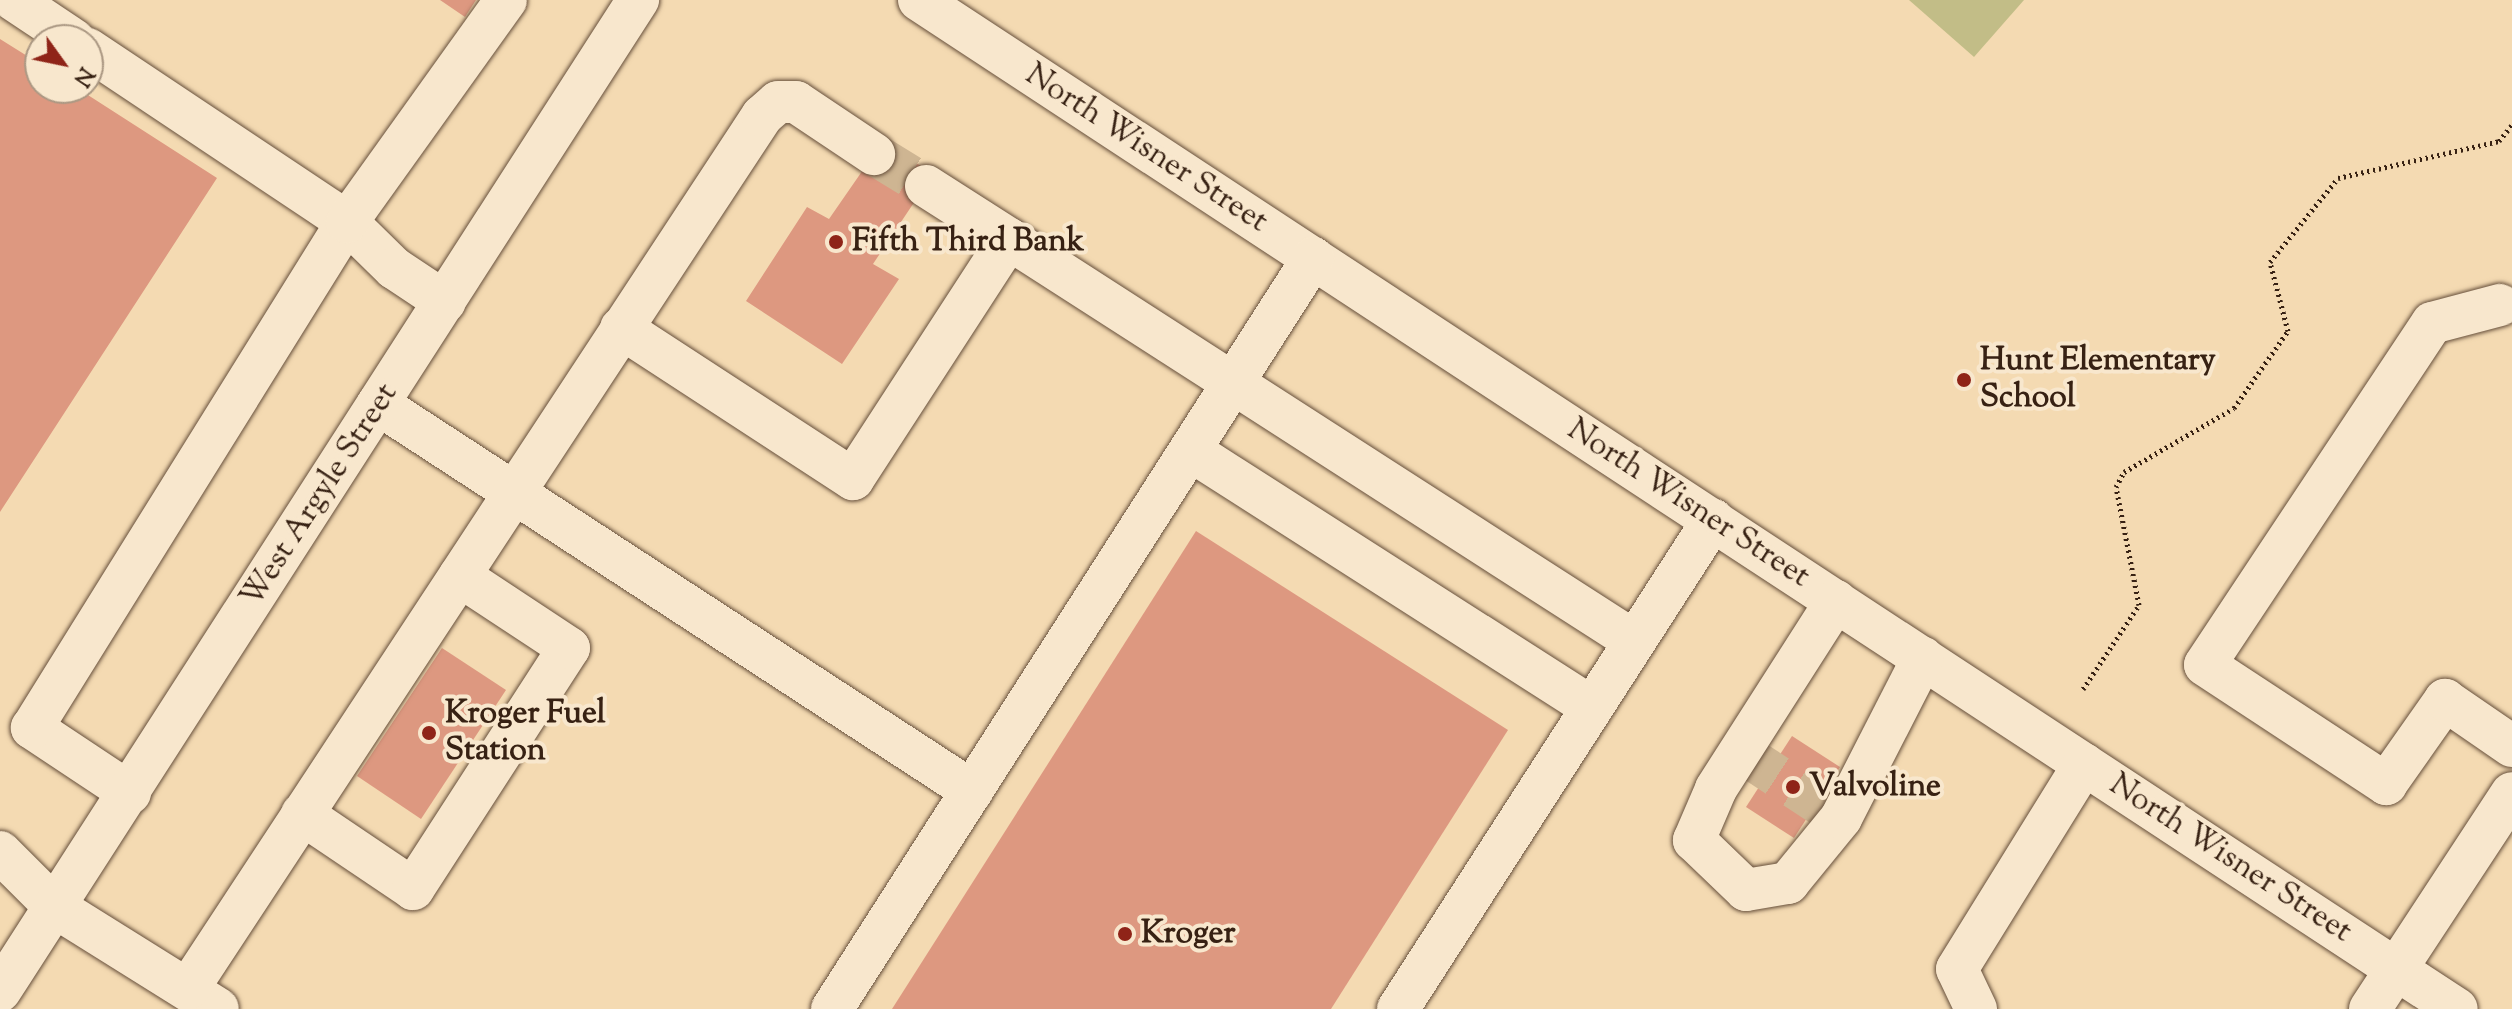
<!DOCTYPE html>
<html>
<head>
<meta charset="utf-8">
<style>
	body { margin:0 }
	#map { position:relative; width:2512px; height:1009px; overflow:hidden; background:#f4dab2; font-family:"Sorts Mill Goudy",serif }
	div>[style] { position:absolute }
	.green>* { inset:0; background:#c2bd87 }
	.building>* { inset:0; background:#dd9880 }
	.minor-tunnel>* { height:42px; margin-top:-21px; transform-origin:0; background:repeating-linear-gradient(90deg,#ceb592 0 42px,transparent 0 63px) }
	.path>* { height:5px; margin-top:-2.5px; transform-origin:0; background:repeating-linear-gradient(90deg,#372113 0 2px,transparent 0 6px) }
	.roads { filter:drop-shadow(0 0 2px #664f3b) drop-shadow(0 0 2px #664f3b) }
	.minor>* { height:42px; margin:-21px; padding:0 21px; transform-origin:21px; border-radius:21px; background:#f8e7cd }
	.dots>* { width:22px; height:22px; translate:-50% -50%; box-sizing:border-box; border:4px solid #f8e7cd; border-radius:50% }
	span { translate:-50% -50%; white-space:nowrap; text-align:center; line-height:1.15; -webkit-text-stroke:8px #f8e7cd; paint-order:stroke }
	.street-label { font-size:32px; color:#372113 }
	.poi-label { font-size:32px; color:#372113; font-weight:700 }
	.left { translate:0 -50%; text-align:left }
	.north { position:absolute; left:24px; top:24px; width:80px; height:80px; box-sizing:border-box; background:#f8e7cd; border:2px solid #ab9883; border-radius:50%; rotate:123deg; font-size:22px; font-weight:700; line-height:32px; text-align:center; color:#372113 }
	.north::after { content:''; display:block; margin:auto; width:28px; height:36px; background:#8f2418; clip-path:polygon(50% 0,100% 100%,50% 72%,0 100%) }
</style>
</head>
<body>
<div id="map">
	<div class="green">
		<i style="clip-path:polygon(1909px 0,2024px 0,1974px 57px)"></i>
	</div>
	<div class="building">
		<i style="clip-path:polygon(440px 0,476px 0,465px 17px)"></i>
		<i style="clip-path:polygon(0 39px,40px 64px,40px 88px,77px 88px,217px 178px,0 512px)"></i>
		<i style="clip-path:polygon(883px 141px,933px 174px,873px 264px,899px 279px,842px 364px,746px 301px,807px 207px,829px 219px)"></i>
		<i style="clip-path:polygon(1196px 531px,1508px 730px,1331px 1009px,892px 1009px)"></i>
		<i style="clip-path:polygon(442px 648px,506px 690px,421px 819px,357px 776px)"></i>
		<i style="clip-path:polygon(1792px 736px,1840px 767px,1794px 838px,1746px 807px)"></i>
	</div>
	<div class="minor-tunnel">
		<i style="left:874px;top:154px;width:61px;rotate:31.6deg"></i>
		<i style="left:1742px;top:753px;width:118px;rotate:33.3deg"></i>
	</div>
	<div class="path">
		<i style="left:2083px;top:689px;width:101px;rotate:-56.3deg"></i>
		<i style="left:2139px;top:605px;width:120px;rotate:-101deg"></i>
		<i style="left:2116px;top:487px;width:17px;rotate:-62deg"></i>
		<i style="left:2124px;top:472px;width:127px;rotate:-30.2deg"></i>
		<i style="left:2234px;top:408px;width:94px;rotate:-55deg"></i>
		<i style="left:2288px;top:331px;width:71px;rotate:-104.6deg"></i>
		<i style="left:2270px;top:262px;width:108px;rotate:-51deg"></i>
		<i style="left:2338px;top:178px;width:165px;rotate:-12.9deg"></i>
		<i style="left:2499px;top:141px;width:21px;rotate:-51deg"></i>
	</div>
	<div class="roads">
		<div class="minor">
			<i style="left:14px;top:0;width:72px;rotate:33.7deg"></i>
			<i style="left:919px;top:0;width:1839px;rotate:33.27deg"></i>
			<i style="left:88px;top:49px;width:311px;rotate:33.7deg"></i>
			<i style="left:347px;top:222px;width:66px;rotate:44.4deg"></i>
			<i style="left:394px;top:268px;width:61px;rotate:33.7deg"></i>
			<i style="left:926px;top:186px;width:98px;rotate:32.6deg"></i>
			<i style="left:2500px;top:305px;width:70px;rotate:165.2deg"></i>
			<i style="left:2432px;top:323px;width:410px;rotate:123.6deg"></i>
			<i style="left:2205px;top:665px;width:217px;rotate:33.3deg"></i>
			<i style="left:2386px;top:784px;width:103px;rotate:-54.9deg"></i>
			<i style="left:2445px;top:700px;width:81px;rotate:34.5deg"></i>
			<i style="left:621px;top:328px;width:277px;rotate:33.1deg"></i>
			<i style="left:853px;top:479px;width:286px;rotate:-57deg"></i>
			<i style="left:1009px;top:239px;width:743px;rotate:32.75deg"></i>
			<i style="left:378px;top:404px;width:709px;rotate:33.08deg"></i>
			<i style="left:1191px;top:451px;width:476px;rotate:32.6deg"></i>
			<i style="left:1836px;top:601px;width:223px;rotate:122.6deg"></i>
			<i style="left:1716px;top:789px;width:56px;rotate:113.3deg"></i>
			<i style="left:1694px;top:840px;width:72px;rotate:43.9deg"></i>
			<i style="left:1746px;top:890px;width:43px;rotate:-9.5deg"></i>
			<i style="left:1788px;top:883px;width:84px;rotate:-50.8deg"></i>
			<i style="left:1841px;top:818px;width:180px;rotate:-62.9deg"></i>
			<i style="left:130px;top:793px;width:118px;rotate:-146.4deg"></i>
			<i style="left:32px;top:728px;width:596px;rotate:-58.1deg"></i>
			<i style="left:347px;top:222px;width:273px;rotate:-54.4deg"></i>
			<i style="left:302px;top:814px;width:134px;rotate:34deg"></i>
			<i style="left:413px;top:889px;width:287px;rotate:-57.1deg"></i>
			<i style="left:569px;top:648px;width:131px;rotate:-146.6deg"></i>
			<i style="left:0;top:852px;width:78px;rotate:45deg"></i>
			<i style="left:55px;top:907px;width:192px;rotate:32deg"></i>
			<i style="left:188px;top:989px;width:1045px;rotate:-56.67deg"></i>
			<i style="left:762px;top:116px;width:21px;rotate:-41deg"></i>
			<i style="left:778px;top:102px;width:18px"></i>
			<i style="left:796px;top:102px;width:94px;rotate:33.7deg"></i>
			<i style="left:0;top:991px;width:1179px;rotate:-57.23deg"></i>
			<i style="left:832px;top:1009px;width:892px;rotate:-57.36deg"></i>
			<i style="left:1398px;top:1009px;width:582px;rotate:-57.21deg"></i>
			<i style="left:1976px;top:1009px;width:44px;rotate:-115.4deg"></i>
			<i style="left:1957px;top:969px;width:241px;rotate:-58.2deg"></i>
			<i style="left:2370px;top:1009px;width:258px;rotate:-56.7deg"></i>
		</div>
	</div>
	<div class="dots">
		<i style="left:836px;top:242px;background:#8f2418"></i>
		<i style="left:1964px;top:380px;background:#8f2418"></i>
		<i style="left:429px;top:733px;background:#8f2418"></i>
		<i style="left:1793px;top:787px;background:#8f2418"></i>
		<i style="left:1125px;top:934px;background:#8f2418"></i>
	</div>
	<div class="street-label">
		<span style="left:1146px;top:149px;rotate:33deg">North Wisner Street</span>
		<span style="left:320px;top:496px;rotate:-57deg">West Argyle Street</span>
		<span style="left:1688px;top:504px;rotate:33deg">North Wisner Street</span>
		<span style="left:2230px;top:859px;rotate:33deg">North Wisner Street</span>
	</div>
	<div class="poi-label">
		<span class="left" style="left:852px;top:242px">Fifth Third Bank</span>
		<span class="left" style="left:1980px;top:380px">Hunt Elementary<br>School</span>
		<span class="left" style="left:445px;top:733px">Kroger Fuel<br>Station</span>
		<span class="left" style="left:1809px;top:787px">Valvoline</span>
		<span class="left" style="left:1141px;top:934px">Kroger</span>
	</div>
	<div class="north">N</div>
</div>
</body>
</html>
